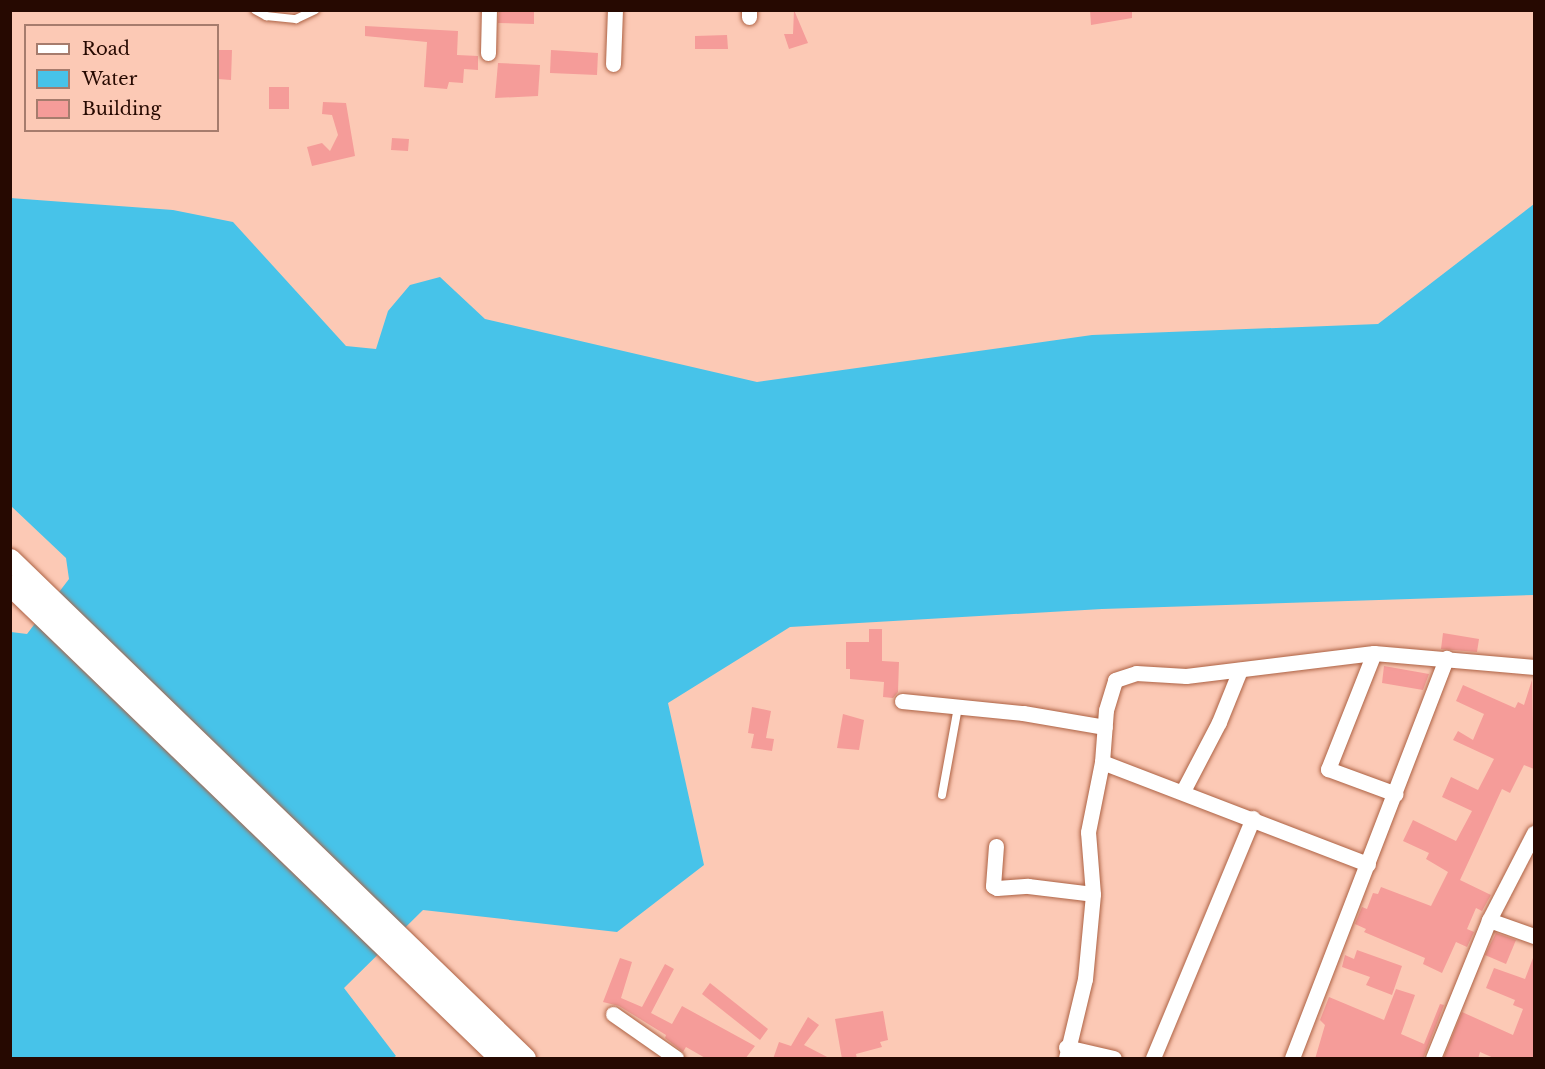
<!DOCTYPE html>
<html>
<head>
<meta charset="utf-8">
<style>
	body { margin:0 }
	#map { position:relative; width:1545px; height:1069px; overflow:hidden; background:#fcc9b5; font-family:"Libre Baskerville",serif }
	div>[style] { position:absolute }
	.water>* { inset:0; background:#47c3e9 }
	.building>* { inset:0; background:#f59c99 }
	.roads { filter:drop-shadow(0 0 2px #ad6244) drop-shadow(0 0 2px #ad6244) }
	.service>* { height:8px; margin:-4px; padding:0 4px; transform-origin:4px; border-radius:4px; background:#fff }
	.minor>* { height:15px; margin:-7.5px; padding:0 7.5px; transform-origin:7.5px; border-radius:7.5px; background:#fff }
	.secondary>* { height:21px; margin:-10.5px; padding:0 10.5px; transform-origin:10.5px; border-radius:10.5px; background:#fff }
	span { translate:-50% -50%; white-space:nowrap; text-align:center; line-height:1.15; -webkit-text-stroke:5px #fcc9b5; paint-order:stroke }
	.frame { position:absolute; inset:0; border:12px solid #260901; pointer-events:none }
	.legend { position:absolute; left:24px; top:24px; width:195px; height:108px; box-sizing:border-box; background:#fcc9b5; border:2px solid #a67c6d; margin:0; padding:8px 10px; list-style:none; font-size:18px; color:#260901 }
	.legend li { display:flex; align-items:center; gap:12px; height:30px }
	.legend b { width:30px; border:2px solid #a67c6d }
</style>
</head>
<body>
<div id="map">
	<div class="water">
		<i style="clip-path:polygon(10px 198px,173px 210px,233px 222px,346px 346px,376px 349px,388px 311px,410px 285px,440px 277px,485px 319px,757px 382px,1092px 335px,1378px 324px,1534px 204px,1534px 595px,1102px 609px,790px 627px,668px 703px,704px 865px,617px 932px,423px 910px,344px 988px,396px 1056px,393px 1058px,11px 1058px,11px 632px,27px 634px,69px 579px,66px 558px,11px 506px)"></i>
	</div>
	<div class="building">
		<i style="clip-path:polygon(499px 10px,534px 10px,534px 24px,498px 23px)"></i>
		<i style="clip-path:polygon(794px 10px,808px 43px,789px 49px,784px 34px,793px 34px)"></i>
		<i style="clip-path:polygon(1090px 10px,1132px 10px,1132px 18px,1091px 25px)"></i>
		<i style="clip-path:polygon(365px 26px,458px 31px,457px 55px,478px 56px,478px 70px,464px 69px,463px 83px,449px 82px,447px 89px,424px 87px,427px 42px,365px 36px)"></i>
		<i style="clip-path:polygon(727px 35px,728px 49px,695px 49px,695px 36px)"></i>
		<i style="clip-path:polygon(218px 50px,232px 50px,231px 80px,218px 79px)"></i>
		<i style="clip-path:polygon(551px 50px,598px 53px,597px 75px,550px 73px)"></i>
		<i style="clip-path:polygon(498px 63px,540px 65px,538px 96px,495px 98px)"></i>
		<i style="clip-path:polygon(269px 87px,289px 87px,289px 109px,269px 109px)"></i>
		<i style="clip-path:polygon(323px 102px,346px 103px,355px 156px,312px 166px,307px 147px,322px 143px,330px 151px,338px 135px,332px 115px,322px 114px)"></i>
		<i style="clip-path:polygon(392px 138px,409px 139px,408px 151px,391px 150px)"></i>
		<i style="clip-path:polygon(869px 629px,882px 629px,882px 661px,899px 662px,898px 692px,893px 698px,883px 697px,884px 682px,850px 679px,850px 669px,846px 669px,846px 642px,869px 642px)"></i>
		<i style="clip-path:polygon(1443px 633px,1479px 639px,1477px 652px,1441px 649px)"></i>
		<i style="clip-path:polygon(1384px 666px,1429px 674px,1423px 690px,1382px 683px)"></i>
		<i style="clip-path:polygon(1532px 680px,1534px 769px,1524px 765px,1510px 793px,1502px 789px,1473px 852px,1460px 880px,1491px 895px,1482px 911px,1476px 908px,1467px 929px,1474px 932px,1467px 947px,1456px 942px,1442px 973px,1423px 964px,1425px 958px,1364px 932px,1366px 929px,1355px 924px,1362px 907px,1367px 909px,1373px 893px,1378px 894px,1381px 887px,1431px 906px,1448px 872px,1426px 859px,1429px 853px,1403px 841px,1413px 820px,1456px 841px,1472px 811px,1442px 797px,1451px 777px,1478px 790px,1494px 759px,1453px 740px,1458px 731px,1473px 740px,1484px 714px,1456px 701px,1463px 685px,1515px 708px,1518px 702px,1524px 705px)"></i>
		<i style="clip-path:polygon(752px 707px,771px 711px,766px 738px,774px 739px,772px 751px,751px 748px,754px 734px,748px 733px)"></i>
		<i style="clip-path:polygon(843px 714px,864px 720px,859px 750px,837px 748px)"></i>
		<i style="clip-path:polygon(1496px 933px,1516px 940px,1506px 964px,1485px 955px)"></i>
		<i style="clip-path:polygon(1357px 950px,1402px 966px,1392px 995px,1366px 985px,1370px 977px,1342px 967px,1345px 955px,1354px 959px)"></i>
		<i style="clip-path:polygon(620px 958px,632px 962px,621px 998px,642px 1007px,665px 964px,674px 969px,651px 1013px,672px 1024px,682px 1006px,755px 1046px,745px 1059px,707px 1059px,686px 1047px,683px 1052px,665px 1038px,666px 1035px,619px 1006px,603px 1002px)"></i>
		<i style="clip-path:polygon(1533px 958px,1534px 1059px,1496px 1059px,1480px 1052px,1478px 1059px,1443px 1059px,1462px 1012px,1513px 1035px,1523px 1009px,1513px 1005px,1515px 1000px,1486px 988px,1494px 968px,1525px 979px)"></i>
		<i style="clip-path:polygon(710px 983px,768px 1029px,760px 1040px,702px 994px)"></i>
		<i style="clip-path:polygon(1396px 989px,1415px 995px,1401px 1034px,1424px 1044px,1440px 1004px,1444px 1005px,1423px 1059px,1315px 1059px,1325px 1025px,1320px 1020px,1329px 997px,1384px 1020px)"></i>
		<i style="clip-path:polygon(883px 1011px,888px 1040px,880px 1042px,882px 1047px,856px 1054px,857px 1059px,842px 1059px,835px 1019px)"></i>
		<i style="clip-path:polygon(808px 1017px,819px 1025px,804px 1045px,831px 1059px,773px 1059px,779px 1042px,791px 1046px)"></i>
	</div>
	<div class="roads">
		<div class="service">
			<i style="left:255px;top:10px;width:13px;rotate:29deg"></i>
			<i style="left:266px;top:16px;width:30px;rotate:6deg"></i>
			<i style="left:296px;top:19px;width:21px;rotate:-25deg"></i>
			<i style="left:942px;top:795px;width:89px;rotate:-79.7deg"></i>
		</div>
		<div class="minor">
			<i style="left:749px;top:17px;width:7px;rotate:-90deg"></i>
			<i style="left:488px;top:53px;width:43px;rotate:-88.7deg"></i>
			<i style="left:613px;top:64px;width:54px;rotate:-87.9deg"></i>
			<i style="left:1374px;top:653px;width:125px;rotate:111.6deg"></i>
			<i style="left:1328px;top:769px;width:72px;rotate:20.2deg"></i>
			<i style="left:902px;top:701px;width:122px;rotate:5.7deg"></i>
			<i style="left:1023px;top:713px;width:83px;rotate:9.7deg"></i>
			<i style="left:1102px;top:762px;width:285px;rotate:21deg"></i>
			<i style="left:1183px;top:791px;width:78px;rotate:-62.4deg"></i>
			<i style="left:1219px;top:722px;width:56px;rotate:-68deg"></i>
			<i style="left:996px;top:846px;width:40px;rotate:94.3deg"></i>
			<i style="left:993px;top:886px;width:4px;rotate:27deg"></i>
			<i style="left:997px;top:888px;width:31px;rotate:-4deg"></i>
			<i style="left:1028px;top:886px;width:65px;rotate:7deg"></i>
			<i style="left:1489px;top:920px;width:48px;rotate:19.6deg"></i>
			<i style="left:613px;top:1014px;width:77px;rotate:34.9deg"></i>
			<i style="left:1066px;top:1047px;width:49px;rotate:12.9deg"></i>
			<i style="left:1066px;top:1058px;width:81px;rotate:-76.5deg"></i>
			<i style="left:1085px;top:979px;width:85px;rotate:-84.6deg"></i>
			<i style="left:1093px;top:894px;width:62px;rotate:-94.6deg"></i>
			<i style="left:1088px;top:832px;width:71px;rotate:-78.7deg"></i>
			<i style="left:1102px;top:762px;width:52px;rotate:-85.6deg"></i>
			<i style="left:1106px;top:710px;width:31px;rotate:-73deg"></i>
			<i style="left:1115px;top:680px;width:22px;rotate:-18deg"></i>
			<i style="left:1136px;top:673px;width:50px;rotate:3.4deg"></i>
			<i style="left:1186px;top:676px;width:189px;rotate:-7deg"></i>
			<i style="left:1374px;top:653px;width:161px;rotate:5deg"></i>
			<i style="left:1153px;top:1058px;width:260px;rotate:-67.4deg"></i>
			<i style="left:1292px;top:1058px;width:429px;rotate:-68.9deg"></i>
			<i style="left:1433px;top:1058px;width:149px;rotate:-67.9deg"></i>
			<i style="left:1489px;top:920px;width:98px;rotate:-62.7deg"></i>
		</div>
		<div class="secondary">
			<i style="left:10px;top:559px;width:717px;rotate:44.1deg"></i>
			<i style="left:10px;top:585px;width:681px;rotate:43.99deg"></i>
		</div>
	</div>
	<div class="frame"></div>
	<ul class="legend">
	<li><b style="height:8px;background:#fff"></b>Road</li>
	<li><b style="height:16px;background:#47c3e9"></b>Water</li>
	<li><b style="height:16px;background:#f59c99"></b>Building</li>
	</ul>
</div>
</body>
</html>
